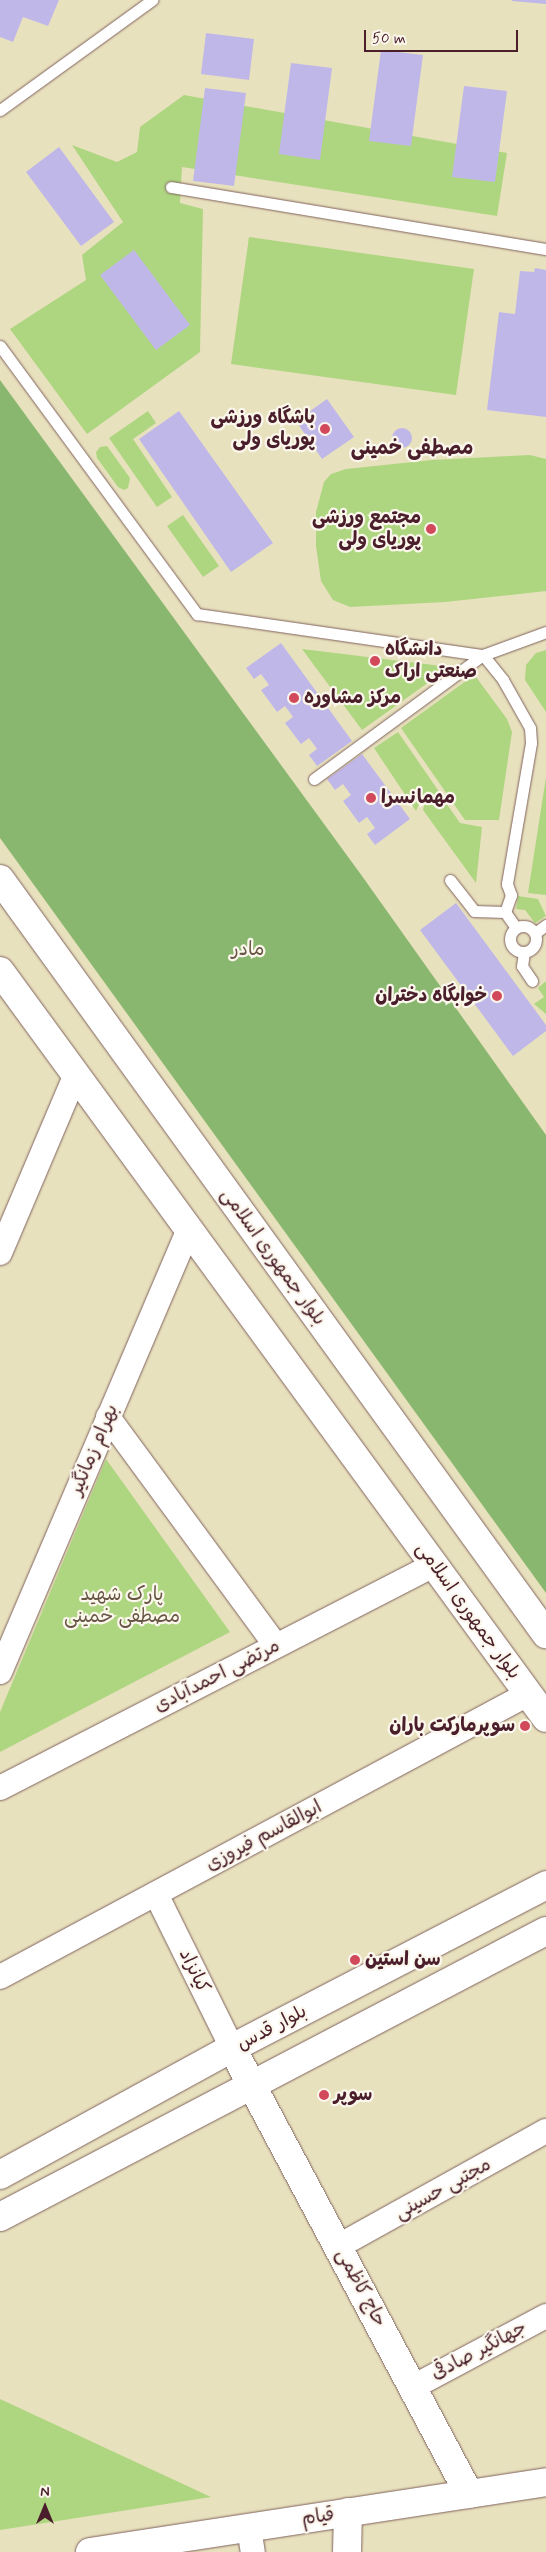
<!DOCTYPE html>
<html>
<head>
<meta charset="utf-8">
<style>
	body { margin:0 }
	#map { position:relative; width:546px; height:2552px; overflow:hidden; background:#e8e1be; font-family:Mynerve,"Playpen Sans Arabic",sans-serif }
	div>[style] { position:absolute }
	.green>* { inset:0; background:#aed681 }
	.forest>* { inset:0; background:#8ab76f }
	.building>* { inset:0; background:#c0b7e9 }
	.round { border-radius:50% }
	.roads { filter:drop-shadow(0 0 1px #81635e) drop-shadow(0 0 1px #81635e) }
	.lane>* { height:11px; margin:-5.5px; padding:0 5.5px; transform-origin:5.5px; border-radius:5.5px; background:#fff }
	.lane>.ring { margin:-5.5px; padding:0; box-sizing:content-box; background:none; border:11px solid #fff; border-radius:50% }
	.street>* { height:24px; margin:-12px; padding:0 12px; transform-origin:12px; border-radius:12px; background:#fff }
	.secondary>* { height:28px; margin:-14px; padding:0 14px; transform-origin:14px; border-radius:14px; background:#fff }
	.dots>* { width:14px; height:14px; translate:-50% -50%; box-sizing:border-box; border:2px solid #fbf7ec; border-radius:50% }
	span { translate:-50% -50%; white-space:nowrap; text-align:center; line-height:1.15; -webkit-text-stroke:4.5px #fbf7ec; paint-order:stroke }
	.poi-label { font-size:19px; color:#4a1f2b; font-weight:700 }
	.right { translate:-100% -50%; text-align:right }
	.left { translate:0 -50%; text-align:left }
	.park-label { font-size:19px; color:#685645 }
	.street-label { font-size:19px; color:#4a1f2b }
	.neighbourhood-label { font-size:20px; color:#4a1f2b; font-weight:700 }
	.north { position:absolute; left:20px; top:2482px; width:50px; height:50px; -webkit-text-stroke:4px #fbf7ec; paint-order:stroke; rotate:0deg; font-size:14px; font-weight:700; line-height:20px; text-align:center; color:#4a1f2b }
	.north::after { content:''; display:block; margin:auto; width:18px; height:22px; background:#4a1f2b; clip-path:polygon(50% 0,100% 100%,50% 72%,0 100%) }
	.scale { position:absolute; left:364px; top:30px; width:154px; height:22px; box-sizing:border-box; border:2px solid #4a1f2b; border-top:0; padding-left:6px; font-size:15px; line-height:18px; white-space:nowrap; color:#4a1f2b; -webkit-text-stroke:4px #fbf7ec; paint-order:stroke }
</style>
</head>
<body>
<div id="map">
	<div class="green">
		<i style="clip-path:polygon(184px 95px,507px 153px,497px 216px,182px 167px,180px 203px,203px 209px,200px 352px,87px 434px,10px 329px,86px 280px,82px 255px,123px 222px,72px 145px,117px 162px,137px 152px,140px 127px)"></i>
		<i style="clip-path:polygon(249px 237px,474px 269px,456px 395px,231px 364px)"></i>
		<i style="clip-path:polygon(148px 411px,156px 423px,133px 439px,172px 497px,157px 507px,109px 438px)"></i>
		<i style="clip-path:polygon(107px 446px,130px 478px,128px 488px,124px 490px,118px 487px,97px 458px,96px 452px,100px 447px)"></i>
		<i style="clip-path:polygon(530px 455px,546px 459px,546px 591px,445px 602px,350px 607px,333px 600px,321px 581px,316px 546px,316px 512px,324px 482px,331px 474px,346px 469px,432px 460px)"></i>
		<i style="clip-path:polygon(183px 515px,219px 566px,203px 577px,167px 526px)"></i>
		<i style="clip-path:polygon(302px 649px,450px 667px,362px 730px)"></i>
		<i style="clip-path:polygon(546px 650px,546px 712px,525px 680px,526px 665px,536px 653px)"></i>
		<i style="clip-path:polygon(476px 677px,507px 719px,512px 732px,499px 820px,465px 820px,401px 728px,470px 678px)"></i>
		<i style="clip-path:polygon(398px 732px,442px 796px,423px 795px,416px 811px,374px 748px)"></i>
		<i style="clip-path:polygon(546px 777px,546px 895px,528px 893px)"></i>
		<i style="clip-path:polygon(425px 800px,444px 800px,460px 823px,482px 827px,476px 883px,423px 810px)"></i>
		<i style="clip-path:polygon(518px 896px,538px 899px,546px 916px,535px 923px,525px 910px,516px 909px)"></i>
		<i style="clip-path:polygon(546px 981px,546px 1014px,534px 1004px,544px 997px,538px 988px)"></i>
		<i style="clip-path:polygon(106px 1459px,230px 1632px,0 1752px,0 1712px)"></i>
		<i style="clip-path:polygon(0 2399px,211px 2497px,0 2530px)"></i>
	</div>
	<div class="forest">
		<i style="clip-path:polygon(0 380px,362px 876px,546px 1135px,546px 1593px,0 838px)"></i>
	</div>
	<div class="building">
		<i style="clip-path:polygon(0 0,59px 0,48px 26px,23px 17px,13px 42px,0 37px)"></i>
		<i style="clip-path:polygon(512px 0,546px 0,546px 4px,512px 1px)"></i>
		<i style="clip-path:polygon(206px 33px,254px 39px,249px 80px,201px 74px)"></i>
		<i style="clip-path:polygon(381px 50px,423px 55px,411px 146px,369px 141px)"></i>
		<i style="clip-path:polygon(291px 63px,332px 68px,320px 160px,279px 154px)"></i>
		<i style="clip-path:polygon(464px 86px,507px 91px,495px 182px,452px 177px)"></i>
		<i style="clip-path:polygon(205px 88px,246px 93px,234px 186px,193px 181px)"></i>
		<i style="clip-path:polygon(59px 147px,114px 222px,81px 246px,26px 172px)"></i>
		<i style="clip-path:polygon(134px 250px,190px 325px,156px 350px,100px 275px)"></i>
		<i style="clip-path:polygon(535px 268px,546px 270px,546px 417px,487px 410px,499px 312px,515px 314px,520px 271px,534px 272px)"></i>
		<i style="clip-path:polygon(327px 399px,354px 437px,322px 459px,296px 421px)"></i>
		<i style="clip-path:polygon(179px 411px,273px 543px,231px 572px,139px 439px)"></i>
		<i class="round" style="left:392px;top:428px;width:20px;height:20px"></i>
		<i style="clip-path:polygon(281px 643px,352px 741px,317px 766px,309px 755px,317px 749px,309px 738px,301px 744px,285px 723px,293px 717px,285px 706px,277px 712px,261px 690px,269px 685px,261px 674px,254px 679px,246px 668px)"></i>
		<i style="clip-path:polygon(362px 754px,410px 819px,375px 845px,367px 834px,375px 828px,367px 817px,359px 823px,343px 801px,351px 795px,343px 784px,335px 790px,327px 779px)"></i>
		<i style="clip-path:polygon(456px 903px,546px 1025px,546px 1031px,513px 1056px,420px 930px)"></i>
	</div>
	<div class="roads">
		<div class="lane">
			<i style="left:0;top:110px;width:188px;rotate:-35.9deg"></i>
			<i style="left:171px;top:187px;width:380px;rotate:9.4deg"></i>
			<i style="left:0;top:346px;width:333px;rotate:53.7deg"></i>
			<i style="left:197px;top:614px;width:289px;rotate:8.2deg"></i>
			<i style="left:483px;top:655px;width:67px;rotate:-20.1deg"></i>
			<i style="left:314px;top:779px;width:210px;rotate:-36.3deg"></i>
			<i style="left:483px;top:655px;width:32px;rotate:51deg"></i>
			<i style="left:503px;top:680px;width:55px;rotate:60.6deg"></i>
			<i style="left:530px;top:728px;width:15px;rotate:86deg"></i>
			<i style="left:531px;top:743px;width:143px;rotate:99.7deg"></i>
			<i style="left:507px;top:884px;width:12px;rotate:70deg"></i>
			<i style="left:511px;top:895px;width:18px;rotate:109deg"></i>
			<i style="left:505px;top:912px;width:19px;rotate:55deg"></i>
			<i style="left:450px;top:880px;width:39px;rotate:52deg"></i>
			<i style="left:474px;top:911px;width:31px;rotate:2deg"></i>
			<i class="ring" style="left:510px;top:926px;width:15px;height:15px"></i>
			<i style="left:535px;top:933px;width:14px;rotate:-36deg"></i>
			<i style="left:524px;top:952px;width:14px;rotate:98deg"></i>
			<i style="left:522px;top:966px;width:18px;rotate:56deg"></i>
		</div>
		<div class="street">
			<i style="left:0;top:1253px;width:194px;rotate:-67deg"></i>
			<i style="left:108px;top:1417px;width:284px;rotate:53.7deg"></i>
			<i style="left:0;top:1672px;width:482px;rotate:-66.9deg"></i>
			<i style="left:0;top:1788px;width:488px;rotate:-27.2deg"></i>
			<i style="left:156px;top:1894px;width:172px;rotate:63.7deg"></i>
			<i style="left:0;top:1977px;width:599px;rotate:-28.19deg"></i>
			<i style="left:339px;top:2246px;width:237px;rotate:-29.1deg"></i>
			<i style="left:413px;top:2387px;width:151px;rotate:-28.1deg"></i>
			<i style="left:249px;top:2528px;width:24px;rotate:81deg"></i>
		</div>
		<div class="secondary">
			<i style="left:0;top:879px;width:932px;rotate:54.13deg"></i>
			<i style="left:0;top:971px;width:925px;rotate:53.84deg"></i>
			<i style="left:232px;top:2048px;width:505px;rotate:62.01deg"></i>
			<i style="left:0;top:2175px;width:264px;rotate:-28.7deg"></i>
			<i style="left:232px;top:2048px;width:354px;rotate:-27.4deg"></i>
			<i style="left:0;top:2217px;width:616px;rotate:-27.65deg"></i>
			<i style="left:90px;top:2552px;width:461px;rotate:-8.7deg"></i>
			<i style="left:347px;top:2552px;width:40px;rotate:-88.6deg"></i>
		</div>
	</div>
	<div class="dots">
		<i style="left:325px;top:429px;background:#d1495b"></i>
		<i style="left:431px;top:529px;background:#d1495b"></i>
		<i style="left:375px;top:661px;background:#d1495b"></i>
		<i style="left:294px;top:698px;background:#d1495b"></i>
		<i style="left:371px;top:798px;background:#d1495b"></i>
		<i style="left:497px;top:996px;background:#d1495b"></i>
		<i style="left:525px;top:1726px;background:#d1495b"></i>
		<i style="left:355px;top:1960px;background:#d1495b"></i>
		<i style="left:324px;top:2095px;background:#d1495b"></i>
	</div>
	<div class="poi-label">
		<span class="right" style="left:315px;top:429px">باشگاه ورزشی<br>پوریای ولی</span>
		<span class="right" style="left:421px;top:529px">مجتمع ورزشی<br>پوریای ولی</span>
		<span class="left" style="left:385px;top:661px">دانشگاه<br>صنعتی اراک</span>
		<span class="left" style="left:304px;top:698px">مرکز مشاوره</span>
		<span class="left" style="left:381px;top:798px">مهمانسرا</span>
		<span class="right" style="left:487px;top:996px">خوابگاه دختران</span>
		<span class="right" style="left:515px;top:1726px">سوپرمارکت باران</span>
		<span class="left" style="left:365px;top:1960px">سن استین</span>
		<span class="left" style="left:334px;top:2095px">سوپر</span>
	</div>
	<div class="park-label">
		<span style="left:248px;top:950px">مادر</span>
		<span style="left:122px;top:1606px">پارک شهید<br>مصطفی خمینی</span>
	</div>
	<div class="street-label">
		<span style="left:273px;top:1257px;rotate:54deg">بلوار جمهوری اسلامی</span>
		<span style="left:94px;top:1450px;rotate:-67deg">بهرام زمانگیر</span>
		<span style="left:468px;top:1611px;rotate:54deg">بلوار جمهوری اسلامی</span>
		<span style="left:217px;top:1676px;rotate:-27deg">مرتضی احمدآبادی</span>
		<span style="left:264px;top:1836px;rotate:-28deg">ابوالقاسم فیروزی</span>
		<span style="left:194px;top:1971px;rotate:64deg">کیانزاد</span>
		<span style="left:272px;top:2028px;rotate:-28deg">بلوار قدس</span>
		<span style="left:443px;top:2189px;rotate:-29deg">مجتبی حسینی</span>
		<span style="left:361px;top:2288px;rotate:62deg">حاج کاظمی</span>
		<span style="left:479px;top:2351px;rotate:-28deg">جهانگیر صادقی</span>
		<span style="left:318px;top:2517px;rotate:-9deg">قیام</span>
	</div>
	<div class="neighbourhood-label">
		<span style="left:412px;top:448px">مصطفی خمینی</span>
	</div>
	<div class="north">N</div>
	<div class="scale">50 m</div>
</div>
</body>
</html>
